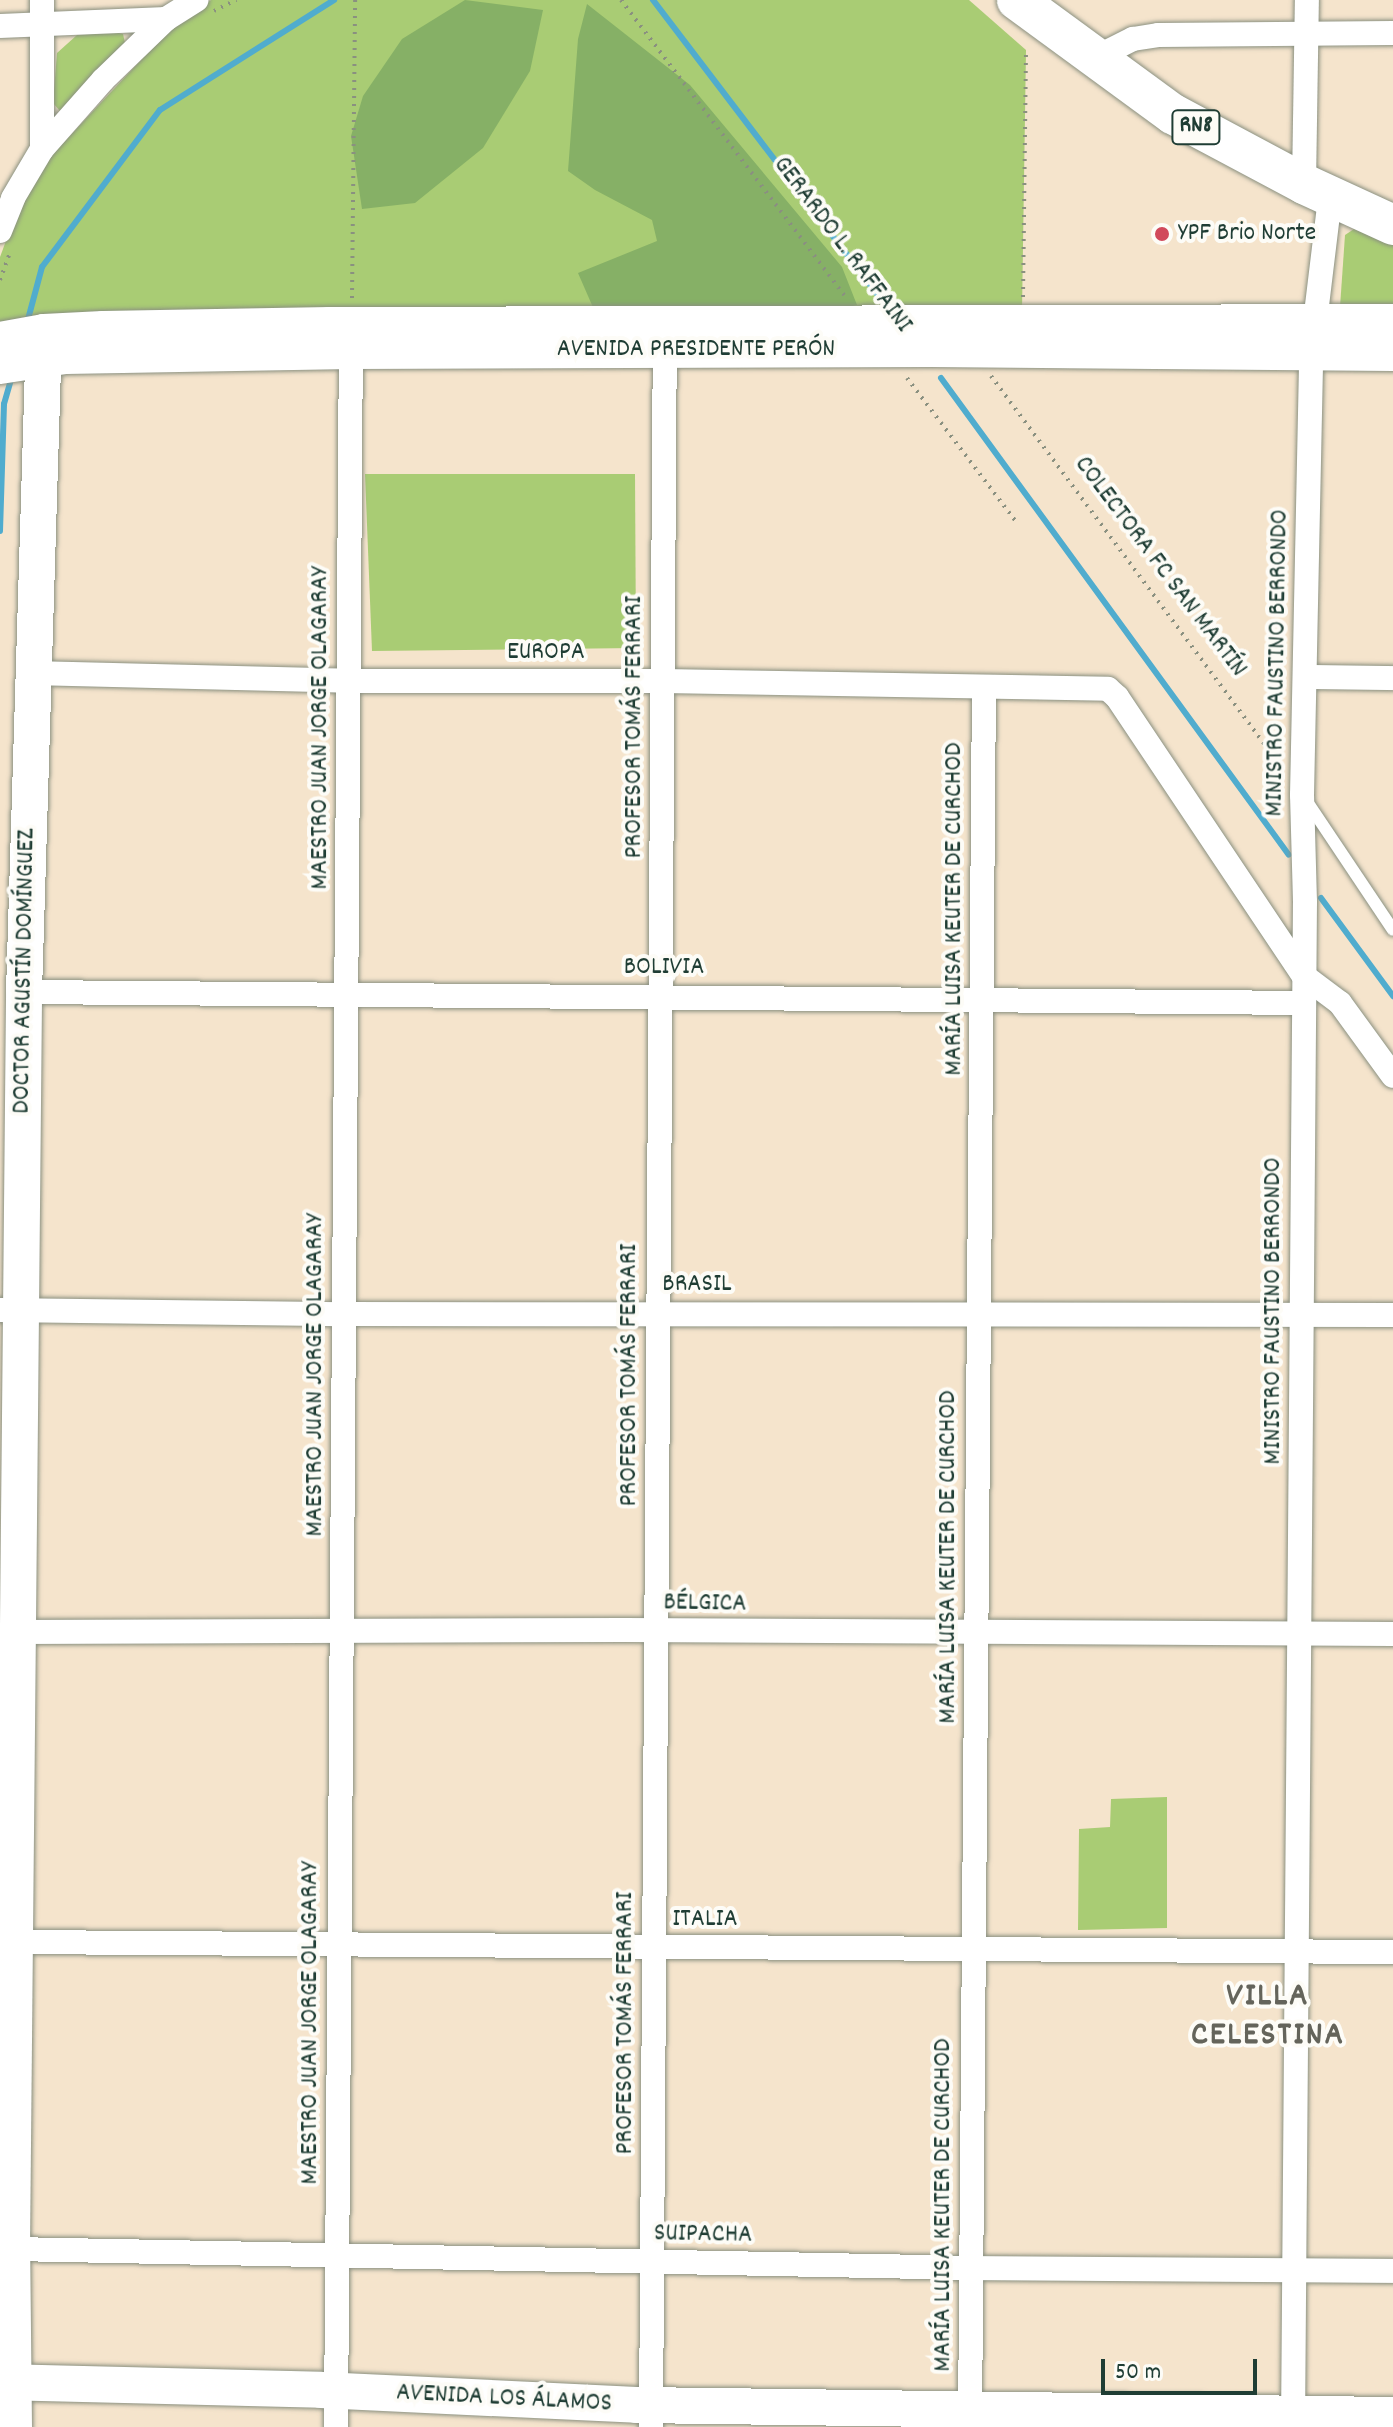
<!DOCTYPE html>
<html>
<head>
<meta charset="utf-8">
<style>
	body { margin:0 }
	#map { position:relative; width:1393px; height:2427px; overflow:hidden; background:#f5e4cc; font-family:Dekko,sans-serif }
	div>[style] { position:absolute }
	.green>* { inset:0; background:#a9cc74 }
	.forest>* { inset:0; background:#86b066 }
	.stream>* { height:6px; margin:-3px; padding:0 3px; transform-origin:3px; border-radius:3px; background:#50acce }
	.path>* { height:4px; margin-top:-2px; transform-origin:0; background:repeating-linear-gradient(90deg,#8a9080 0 2px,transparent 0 8px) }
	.roads { filter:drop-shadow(0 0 2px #8a9080) drop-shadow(0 0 2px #8a9080) }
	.lane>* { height:12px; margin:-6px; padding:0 6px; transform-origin:6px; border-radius:6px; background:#fff }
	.street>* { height:24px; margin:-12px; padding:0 12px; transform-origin:12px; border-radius:12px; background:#fff }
	.secondary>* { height:36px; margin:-18px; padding:0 18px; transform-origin:18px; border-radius:18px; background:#fff }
	.primary>* { height:40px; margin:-20px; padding:0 20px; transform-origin:20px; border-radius:20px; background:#fff }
	.dots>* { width:22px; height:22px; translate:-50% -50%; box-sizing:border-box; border:4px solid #fdfcf7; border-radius:50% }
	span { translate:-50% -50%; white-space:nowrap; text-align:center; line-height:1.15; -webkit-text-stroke:8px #fdfcf7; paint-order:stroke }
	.shield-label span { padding:2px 6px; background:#fdfcf7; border:2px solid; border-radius:6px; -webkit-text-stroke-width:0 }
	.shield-label { font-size:24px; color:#1f3d34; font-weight:700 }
	.poi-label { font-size:26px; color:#1f3d34 }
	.left { translate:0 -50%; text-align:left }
	.street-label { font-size:26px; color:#1f3d34 }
	.district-label { font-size:34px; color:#64645b; font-weight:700; letter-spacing:2px }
	.scale { position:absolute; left:1101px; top:2359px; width:156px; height:36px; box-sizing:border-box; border:4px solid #1f3d34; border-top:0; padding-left:10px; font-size:24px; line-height:28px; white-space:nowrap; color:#1f3d34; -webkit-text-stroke:6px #fdfcf7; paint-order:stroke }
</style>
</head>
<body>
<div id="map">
	<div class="green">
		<i style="clip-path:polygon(211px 0,969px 0,1026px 50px,1022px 312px,0 326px,0 257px,19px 206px,50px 157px,173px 26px)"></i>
		<i style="clip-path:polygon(114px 32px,123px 34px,125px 43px,67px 112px,60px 111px,53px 103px,57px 53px,77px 35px)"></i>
		<i style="clip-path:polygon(1354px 229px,1393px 244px,1393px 314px,1340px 307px,1345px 235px)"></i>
		<i style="clip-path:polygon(365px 474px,635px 474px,636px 648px,372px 651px)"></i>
		<i style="clip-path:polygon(1167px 1797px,1167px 1928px,1078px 1930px,1079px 1829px,1110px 1827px,1111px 1799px)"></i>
	</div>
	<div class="forest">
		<i style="clip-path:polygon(465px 0,543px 10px,530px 71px,483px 148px,415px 203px,362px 209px,351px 136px,363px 96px,402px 39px)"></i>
		<i style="clip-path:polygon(587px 4px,690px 85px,842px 267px,857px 305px,827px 312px,595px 312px,578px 273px,657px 241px,652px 220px,595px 190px,568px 171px,578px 39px)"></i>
	</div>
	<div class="stream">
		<i style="left:653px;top:0;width:378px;rotate:52.7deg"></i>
		<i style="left:27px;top:323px;width:58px;rotate:-75deg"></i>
		<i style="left:42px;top:267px;width:196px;rotate:-53.1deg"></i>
		<i style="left:160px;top:110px;width:206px;rotate:-32.3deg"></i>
		<i style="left:941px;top:378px;width:590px;rotate:53.89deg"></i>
		<i style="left:0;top:531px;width:127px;rotate:-88.2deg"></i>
		<i style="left:4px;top:404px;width:29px;rotate:-74deg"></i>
		<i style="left:1321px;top:898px;width:122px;rotate:53.7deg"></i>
	</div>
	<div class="path">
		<i style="left:621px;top:0;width:370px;rotate:52.9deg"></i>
		<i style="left:214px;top:11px;width:25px;rotate:-27deg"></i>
		<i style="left:0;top:280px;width:30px;rotate:-70deg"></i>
		<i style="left:1023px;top:297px;width:247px;rotate:-89.3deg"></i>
		<i style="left:352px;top:298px;width:298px;rotate:-89.4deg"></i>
		<i style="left:991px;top:376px;width:483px;rotate:53.4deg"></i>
		<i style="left:907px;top:378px;width:183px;rotate:52.8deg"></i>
	</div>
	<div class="roads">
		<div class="lane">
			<i style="left:1306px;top:800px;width:156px;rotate:56.2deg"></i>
		</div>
		<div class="street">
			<i style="left:42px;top:0;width:149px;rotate:90deg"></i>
			<i style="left:0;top:26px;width:166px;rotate:-2.4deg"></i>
			<i style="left:1093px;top:59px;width:45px;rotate:-26.6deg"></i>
			<i style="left:1133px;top:39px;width:25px;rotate:-9deg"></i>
			<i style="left:1158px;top:35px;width:235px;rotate:-0.5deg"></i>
			<i style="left:1304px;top:184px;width:184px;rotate:-89.1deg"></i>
			<i style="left:0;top:231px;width:35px;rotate:-68deg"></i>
			<i style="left:13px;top:198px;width:57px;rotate:-59.4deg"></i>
			<i style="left:42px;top:149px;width:92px;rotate:-48.5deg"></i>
			<i style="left:103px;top:80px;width:88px;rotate:-44.1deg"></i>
			<i style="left:166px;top:19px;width:36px;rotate:-32deg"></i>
			<i style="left:31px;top:673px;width:318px;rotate:1.4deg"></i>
			<i style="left:349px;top:681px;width:314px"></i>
			<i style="left:663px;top:681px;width:445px;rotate:1deg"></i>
			<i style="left:1108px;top:689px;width:12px;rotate:42deg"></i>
			<i style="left:1117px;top:697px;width:336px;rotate:56.2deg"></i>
			<i style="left:1304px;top:976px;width:45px;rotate:36.9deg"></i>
			<i style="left:1340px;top:1003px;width:90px;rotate:54deg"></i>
			<i style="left:1306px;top:677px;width:87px;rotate:0.7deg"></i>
			<i style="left:24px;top:992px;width:1280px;rotate:0.49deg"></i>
			<i style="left:0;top:1310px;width:344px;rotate:0.7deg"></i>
			<i style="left:344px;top:1314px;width:1049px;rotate:0.05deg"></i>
			<i style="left:17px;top:1632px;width:608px;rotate:-0.19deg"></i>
			<i style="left:625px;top:1630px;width:768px;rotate:0.3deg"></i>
			<i style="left:17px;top:1942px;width:1376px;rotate:0.42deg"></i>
			<i style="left:12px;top:2249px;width:960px;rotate:1.13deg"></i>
			<i style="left:972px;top:2268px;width:421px;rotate:0.4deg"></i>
			<i style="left:970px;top:2425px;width:1738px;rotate:-89.54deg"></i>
			<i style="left:336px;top:2427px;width:2090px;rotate:-89.59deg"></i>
			<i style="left:651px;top:2427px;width:2090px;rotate:-89.62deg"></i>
			<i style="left:1293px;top:2427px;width:1525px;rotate:-89.55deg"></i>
			<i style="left:1305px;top:902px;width:107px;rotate:-91.6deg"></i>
			<i style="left:1302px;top:795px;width:440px;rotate:-88.8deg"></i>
			<i style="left:1311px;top:355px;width:159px;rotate:-83.1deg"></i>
		</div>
		<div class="secondary">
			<i style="left:0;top:340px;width:45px;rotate:-10.3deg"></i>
			<i style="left:44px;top:332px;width:59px;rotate:-2.9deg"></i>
			<i style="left:103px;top:329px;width:227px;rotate:-1deg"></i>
			<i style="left:330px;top:325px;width:1063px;rotate:-0.16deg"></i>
			<i style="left:0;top:366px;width:66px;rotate:-8.7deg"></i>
			<i style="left:65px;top:356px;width:286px;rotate:-1deg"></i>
			<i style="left:351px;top:351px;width:581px;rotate:-0.2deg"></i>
			<i style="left:932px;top:349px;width:461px;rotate:0.5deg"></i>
			<i style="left:0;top:2382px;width:321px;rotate:1.4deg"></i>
			<i style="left:321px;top:2390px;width:316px;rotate:2.7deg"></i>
			<i style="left:637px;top:2405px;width:756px;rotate:0.76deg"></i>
			<i style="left:14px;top:2427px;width:178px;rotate:-90.6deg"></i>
			<i style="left:12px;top:2249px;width:1257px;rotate:-89.45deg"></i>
			<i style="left:24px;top:992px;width:660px;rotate:-88.26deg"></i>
		</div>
		<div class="primary">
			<i style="left:1017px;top:0;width:193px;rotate:36.2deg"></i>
			<i style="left:1173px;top:114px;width:149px;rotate:28.1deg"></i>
			<i style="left:1304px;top:184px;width:98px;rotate:24.7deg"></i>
		</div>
	</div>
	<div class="dots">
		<i style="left:1162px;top:234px;background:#d1495b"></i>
	</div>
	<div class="shield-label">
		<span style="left:1196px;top:127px">RN8</span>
	</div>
	<div class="poi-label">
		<span class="left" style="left:1178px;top:234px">YPF Brio Norte</span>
	</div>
	<div class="street-label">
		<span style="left:842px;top:245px;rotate:53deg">GERARDO L. RAFFAINI</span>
		<span style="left:696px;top:350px">AVENIDA PRESIDENTE PERÓN</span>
		<span style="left:1160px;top:567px;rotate:53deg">COLECTORA FC SAN MARTÍN</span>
		<span style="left:546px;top:653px">EUROPA</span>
		<span style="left:1278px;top:663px;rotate:-89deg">MINISTRO FAUSTINO BERRONDO</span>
		<span style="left:635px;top:727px;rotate:-90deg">PROFESOR TOMÁS FERRARI</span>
		<span style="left:321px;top:728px;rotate:-90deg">MAESTRO JUAN JORGE OLAGARAY</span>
		<span style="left:955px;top:909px;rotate:-90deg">MARÍA LUISA KEUTER DE CURCHOD</span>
		<span style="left:664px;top:968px">BOLIVIA</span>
		<span style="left:25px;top:971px;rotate:-89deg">DOCTOR AGUSTÍN DOMÍNGUEZ</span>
		<span style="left:697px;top:1285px">BRASIL</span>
		<span style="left:1274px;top:1311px;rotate:-90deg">MINISTRO FAUSTINO BERRONDO</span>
		<span style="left:316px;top:1375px;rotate:-90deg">MAESTRO JUAN JORGE OLAGARAY</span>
		<span style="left:630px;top:1375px;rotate:-90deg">PROFESOR TOMÁS FERRARI</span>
		<span style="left:949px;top:1557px;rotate:-90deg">MARÍA LUISA KEUTER DE CURCHOD</span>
		<span style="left:705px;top:1604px;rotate:1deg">BÉLGICA</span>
		<span style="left:705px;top:1920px">ITALIA</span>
		<span style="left:311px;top:2023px;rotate:-90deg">MAESTRO JUAN JORGE OLAGARAY</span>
		<span style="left:626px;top:2023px;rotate:-90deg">PROFESOR TOMÁS FERRARI</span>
		<span style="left:944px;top:2205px;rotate:-90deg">MARÍA LUISA KEUTER DE CURCHOD</span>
		<span style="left:703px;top:2235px;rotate:1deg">SUIPACHA</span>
		<span style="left:504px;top:2399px;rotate:3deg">AVENIDA LOS ÁLAMOS</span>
	</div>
	<div class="district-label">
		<span style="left:1268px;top:2017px">VILLA<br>CELESTINA</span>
	</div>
	<div class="scale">50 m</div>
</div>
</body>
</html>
